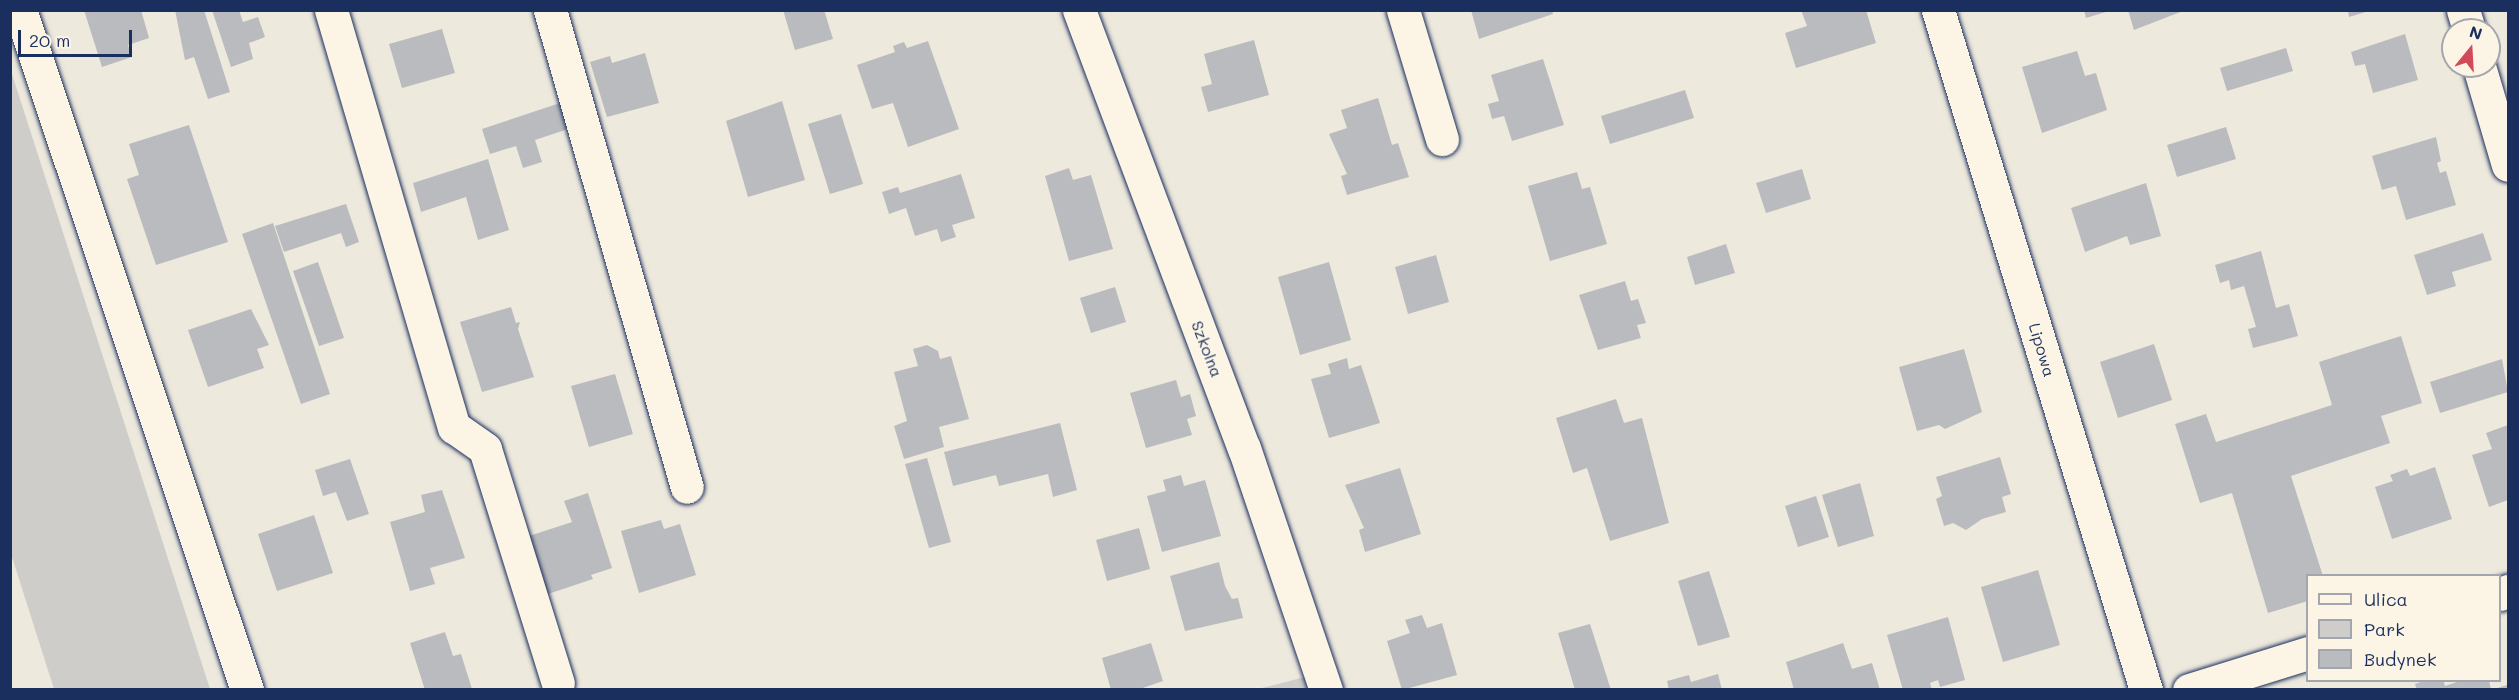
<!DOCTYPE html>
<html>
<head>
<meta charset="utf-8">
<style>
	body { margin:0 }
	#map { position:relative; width:2519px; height:700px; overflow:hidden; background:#eee9dd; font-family:Mali,sans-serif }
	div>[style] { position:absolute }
	.green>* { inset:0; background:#cfcdca }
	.building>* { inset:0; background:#babbbe }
	.roads { filter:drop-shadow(0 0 2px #1b2f5e) drop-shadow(0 0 2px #1b2f5e) }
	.minor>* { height:33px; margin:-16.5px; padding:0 16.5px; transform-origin:16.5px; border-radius:16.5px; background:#fcf5e5 }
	span { translate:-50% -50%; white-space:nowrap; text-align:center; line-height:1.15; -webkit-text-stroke:4.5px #fcf5e5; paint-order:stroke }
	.street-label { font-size:16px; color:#1b2f5e }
	.frame { position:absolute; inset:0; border:12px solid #1b2f5e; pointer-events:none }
	.legend { position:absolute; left:2306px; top:574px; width:195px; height:108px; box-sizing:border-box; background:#fcf5e5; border:2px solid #a2a6af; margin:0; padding:8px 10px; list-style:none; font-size:18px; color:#1b2f5e }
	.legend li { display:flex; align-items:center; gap:12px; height:30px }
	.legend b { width:30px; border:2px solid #a2a6af }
	.north { position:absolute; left:2441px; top:18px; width:60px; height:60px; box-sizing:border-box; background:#fcf5e5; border:2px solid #a2a6af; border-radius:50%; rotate:18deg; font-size:16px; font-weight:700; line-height:24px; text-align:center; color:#1b2f5e }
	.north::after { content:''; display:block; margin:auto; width:21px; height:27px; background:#d1495b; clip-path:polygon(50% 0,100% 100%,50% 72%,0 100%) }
	.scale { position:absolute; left:18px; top:30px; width:114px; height:27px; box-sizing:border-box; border:3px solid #1b2f5e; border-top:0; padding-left:8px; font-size:18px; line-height:21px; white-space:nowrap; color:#1b2f5e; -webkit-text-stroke:4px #fcf5e5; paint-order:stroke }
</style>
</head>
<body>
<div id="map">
	<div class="green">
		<i style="clip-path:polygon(10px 71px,11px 71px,210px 689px,54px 689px,11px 554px)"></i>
		<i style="clip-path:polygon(1305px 677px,1309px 690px,1254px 690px)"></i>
	</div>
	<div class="building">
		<i style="clip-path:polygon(84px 10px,141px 10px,149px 38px,128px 45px,132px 57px,102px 67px)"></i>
		<i style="clip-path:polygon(175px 10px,204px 10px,230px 92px,208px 99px,194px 57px,185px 60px)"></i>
		<i style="clip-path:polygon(212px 10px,239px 10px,243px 22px,258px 17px,265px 37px,249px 43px,253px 59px,231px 67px)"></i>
		<i style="clip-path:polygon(783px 10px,824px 10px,833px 39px,795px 50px)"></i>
		<i style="clip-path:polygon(1471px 10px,1552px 10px,1553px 14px,1479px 39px)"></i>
		<i style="clip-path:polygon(1801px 10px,1866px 10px,1876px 43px,1796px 68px,1785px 33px,1807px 26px)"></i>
		<i style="clip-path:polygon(2084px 10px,2109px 10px,2109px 11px,2086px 18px)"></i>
		<i style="clip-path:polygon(2128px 10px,2183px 10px,2183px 11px,2134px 30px)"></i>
		<i style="clip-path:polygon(2348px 10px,2368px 10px,2369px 11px,2349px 17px)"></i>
		<i style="clip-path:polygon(442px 29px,455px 73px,402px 88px,389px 44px)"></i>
		<i style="clip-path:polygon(2405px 34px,2418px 80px,2373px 93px,2365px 64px,2355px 66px,2351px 52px)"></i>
		<i style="clip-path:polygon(1254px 40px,1269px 95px,1208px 112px,1201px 87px,1212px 84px,1204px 54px)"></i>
		<i style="clip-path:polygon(928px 41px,959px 129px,908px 147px,893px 103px,872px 109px,857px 65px,895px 52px,893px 46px,904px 42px,907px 48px)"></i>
		<i style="clip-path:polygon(2286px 48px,2293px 71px,2227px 91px,2220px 68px)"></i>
		<i style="clip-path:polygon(2077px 51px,2085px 76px,2096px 73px,2107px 110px,2042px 133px,2022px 67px)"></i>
		<i style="clip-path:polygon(645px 53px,659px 103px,607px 117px,590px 62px,610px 56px,612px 63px)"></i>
		<i style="clip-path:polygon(1543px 59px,1564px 125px,1512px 141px,1504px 116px,1492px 119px,1488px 104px,1499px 101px,1491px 75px)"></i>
		<i style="clip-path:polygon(1685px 90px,1694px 118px,1610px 144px,1601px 116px)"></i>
		<i style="clip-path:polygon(1378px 98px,1392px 145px,1398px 143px,1409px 177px,1347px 195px,1341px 176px,1347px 174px,1329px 134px,1347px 128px,1341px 110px)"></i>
		<i style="clip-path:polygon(782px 101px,805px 180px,748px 197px,726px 121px)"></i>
		<i style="clip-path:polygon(560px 103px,568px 129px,535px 140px,542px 162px,523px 168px,516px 146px,490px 154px,482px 129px)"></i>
		<i style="clip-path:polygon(841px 114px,863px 184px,830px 194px,808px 124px)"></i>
		<i style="clip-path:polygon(189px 125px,228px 242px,156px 265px,127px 179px,139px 175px,129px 144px)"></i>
		<i style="clip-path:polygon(2226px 127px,2236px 159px,2177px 177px,2167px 145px)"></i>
		<i style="clip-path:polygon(2436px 137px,2441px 161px,2437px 163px,2440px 173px,2446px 171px,2456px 205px,2406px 220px,2396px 186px,2382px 190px,2372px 156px)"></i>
		<i style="clip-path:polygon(488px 159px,509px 230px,478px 240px,466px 197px,421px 212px,413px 183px)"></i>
		<i style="clip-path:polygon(1069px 168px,1073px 180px,1091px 175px,1113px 249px,1069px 261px,1045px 176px)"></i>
		<i style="clip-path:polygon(1802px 169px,1811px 199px,1766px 213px,1756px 183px)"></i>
		<i style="clip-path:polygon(1577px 172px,1582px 189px,1590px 187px,1607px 244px,1550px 261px,1528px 186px)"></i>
		<i style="clip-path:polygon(961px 174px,975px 218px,952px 225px,956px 237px,941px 242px,937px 229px,915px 236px,906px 208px,889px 214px,882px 192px,898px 187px,900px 193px)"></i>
		<i style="clip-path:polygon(2146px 183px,2161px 236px,2130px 245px,2127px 236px,2085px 252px,2071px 208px)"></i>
		<i style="clip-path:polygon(346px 204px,359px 242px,346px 247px,341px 233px,284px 252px,275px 226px)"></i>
		<i style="clip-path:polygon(273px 223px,330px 394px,301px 404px,242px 234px)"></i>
		<i style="clip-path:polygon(2483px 233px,2492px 260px,2452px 272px,2456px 286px,2427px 295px,2414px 255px)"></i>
		<i style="clip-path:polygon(1726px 244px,1735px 273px,1695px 285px,1687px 257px)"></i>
		<i style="clip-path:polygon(2261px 251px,2276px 308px,2289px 304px,2298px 336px,2253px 348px,2248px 329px,2256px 327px,2244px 286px,2231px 290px,2229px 280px,2220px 283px,2215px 265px)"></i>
		<i style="clip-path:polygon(1436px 255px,1449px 302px,1408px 314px,1395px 267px)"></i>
		<i style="clip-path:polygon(318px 262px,344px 338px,319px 346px,293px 271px)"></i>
		<i style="clip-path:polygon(1329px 262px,1351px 340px,1300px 355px,1278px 277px)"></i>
		<i style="clip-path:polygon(1625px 281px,1631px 301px,1638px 299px,1646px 323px,1637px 325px,1641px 338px,1598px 350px,1579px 295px)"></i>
		<i style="clip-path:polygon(1115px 287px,1126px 322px,1091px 333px,1080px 298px)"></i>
		<i style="clip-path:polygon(511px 307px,516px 323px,520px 322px,518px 329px,534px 377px,482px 392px,460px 322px)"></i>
		<i style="clip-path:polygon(251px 309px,269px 345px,257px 349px,264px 368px,208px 387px,188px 330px)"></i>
		<i style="clip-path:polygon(2401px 336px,2422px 403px,2381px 416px,2390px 443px,2291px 476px,2323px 576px,2308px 576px,2308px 601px,2268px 613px,2232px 493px,2200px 503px,2175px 424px,2206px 414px,2216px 442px,2332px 405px,2319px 362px)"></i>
		<i style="clip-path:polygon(2154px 344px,2172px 400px,2118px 418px,2100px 362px)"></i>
		<i style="clip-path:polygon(927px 345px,938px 351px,940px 359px,951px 356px,969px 419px,939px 427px,944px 447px,904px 459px,894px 426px,907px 421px,894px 372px,918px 366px,913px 349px)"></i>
		<i style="clip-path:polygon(1964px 349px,1982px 412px,1945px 429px,1939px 425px,1917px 431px,1899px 367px)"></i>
		<i style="clip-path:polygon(1347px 358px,1349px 369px,1361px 365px,1380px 423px,1329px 438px,1311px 379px,1331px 374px,1328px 364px)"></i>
		<i style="clip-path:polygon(2502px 359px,2508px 392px,2440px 413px,2430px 382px)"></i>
		<i style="clip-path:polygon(615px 374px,633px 434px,589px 447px,571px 386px)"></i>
		<i style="clip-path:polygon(1176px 380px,1181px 397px,1190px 394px,1196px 416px,1187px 419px,1192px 435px,1146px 448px,1130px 393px)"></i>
		<i style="clip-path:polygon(1616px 399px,1624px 423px,1642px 418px,1669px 523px,1610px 541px,1587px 468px,1573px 473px,1556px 418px)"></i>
		<i style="clip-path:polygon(1060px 423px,1077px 490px,1053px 497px,1048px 474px,999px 486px,996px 475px,953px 486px,944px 452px)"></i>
		<i style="clip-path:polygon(2508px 425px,2508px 500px,2489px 507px,2472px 455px,2492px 449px,2486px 433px)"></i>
		<i style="clip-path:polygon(2000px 457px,2011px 494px,2002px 497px,2006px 512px,1982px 519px,1966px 530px,1953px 523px,1944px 526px,1936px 499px,1942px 496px,1936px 477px)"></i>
		<i style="clip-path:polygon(927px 458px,951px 542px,929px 548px,905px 464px)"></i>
		<i style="clip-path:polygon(350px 459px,369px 514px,347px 521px,336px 492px,323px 496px,315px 470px)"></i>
		<i style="clip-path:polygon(2435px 467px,2452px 519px,2392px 539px,2375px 487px,2393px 481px,2390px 475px,2407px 469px,2410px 476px)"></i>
		<i style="clip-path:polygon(1400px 468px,1421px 534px,1365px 552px,1359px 530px,1364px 528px,1345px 485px)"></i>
		<i style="clip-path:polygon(1181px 475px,1184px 486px,1205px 480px,1221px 536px,1162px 552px,1147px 496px,1166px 491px,1163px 480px)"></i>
		<i style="clip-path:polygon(1860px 483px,1874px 536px,1838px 547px,1822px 495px)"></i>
		<i style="clip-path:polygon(442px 490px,465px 558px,430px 568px,435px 584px,410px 591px,390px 522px,425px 512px,421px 495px)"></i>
		<i style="clip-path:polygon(588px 493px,612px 568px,591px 575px,593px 579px,545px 595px,526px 537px,572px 522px,564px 501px)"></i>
		<i style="clip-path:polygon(1816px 496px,1829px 537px,1798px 547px,1785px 506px)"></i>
		<i style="clip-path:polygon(314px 515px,333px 573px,277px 591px,258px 534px)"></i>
		<i style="clip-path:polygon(661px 520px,664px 529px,680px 524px,696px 575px,639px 593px,621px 531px)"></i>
		<i style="clip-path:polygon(1139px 528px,1150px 569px,1107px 581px,1096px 540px)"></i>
		<i style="clip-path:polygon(1219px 562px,1225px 586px,1232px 599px,1238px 598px,1243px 618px,1185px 631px,1170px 576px)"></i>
		<i style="clip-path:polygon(2038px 570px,2060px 645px,2003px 662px,1981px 587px)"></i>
		<i style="clip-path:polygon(1709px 571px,1730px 637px,1698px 646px,1678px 581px)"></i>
		<i style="clip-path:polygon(1422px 615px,1427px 628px,1442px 623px,1457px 675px,1402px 690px,1387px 641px,1410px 633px,1405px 620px)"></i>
		<i style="clip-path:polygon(1948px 617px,1965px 680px,1940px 687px,1938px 680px,1930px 683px,1932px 690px,1903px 690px,1887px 635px)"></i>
		<i style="clip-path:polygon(1590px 624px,1611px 690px,1575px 690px,1558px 633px)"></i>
		<i style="clip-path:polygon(445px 632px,453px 656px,461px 654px,472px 689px,425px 690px,410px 643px)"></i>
		<i style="clip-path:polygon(1151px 643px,1163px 681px,1137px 690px,1111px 690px,1102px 658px)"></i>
		<i style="clip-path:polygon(1843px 643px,1852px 669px,1872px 663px,1880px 690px,1794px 690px,1786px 662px)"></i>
		<i style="clip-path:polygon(1718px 674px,1722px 690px,1669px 690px,1667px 681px,1689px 675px,1691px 682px)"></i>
		<i style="clip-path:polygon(2426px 680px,2443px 680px,2445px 686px,2463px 680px,2489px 680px,2491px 690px,2417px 690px,2415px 684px)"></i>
		<i style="clip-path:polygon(2507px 685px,2508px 690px,2495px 690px,2494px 689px)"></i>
	</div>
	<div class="roads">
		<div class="minor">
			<i style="left:20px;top:10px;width:717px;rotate:71.54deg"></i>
			<i style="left:331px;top:10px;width:435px;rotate:73.6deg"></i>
			<i style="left:454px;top:427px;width:38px;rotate:35deg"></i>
			<i style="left:485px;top:449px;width:245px;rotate:72.7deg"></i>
			<i style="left:550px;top:10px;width:496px;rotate:74deg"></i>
			<i style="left:1079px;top:10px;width:468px;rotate:69.4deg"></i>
			<i style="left:1244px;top:448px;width:256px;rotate:71.3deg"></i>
			<i style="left:1403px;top:10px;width:135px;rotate:73.2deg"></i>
			<i style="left:1938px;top:10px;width:711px;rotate:72.99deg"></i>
			<i style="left:2463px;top:10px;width:21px;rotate:73deg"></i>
			<i style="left:2479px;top:66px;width:103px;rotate:73.7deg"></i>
			<i style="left:2500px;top:594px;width:9px;rotate:-21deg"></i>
			<i style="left:2189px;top:690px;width:125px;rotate:-17.3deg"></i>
		</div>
	</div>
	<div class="street-label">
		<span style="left:1207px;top:349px;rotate:69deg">Szkolna</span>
		<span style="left:2042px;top:350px;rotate:73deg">Lipowa</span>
	</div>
	<div class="frame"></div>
	<ul class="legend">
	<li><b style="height:8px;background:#fcf5e5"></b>Ulica</li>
	<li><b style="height:16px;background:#cfcdca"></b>Park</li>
	<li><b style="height:16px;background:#babbbe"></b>Budynek</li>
	</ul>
	<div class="north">N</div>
	<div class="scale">20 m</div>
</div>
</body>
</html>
